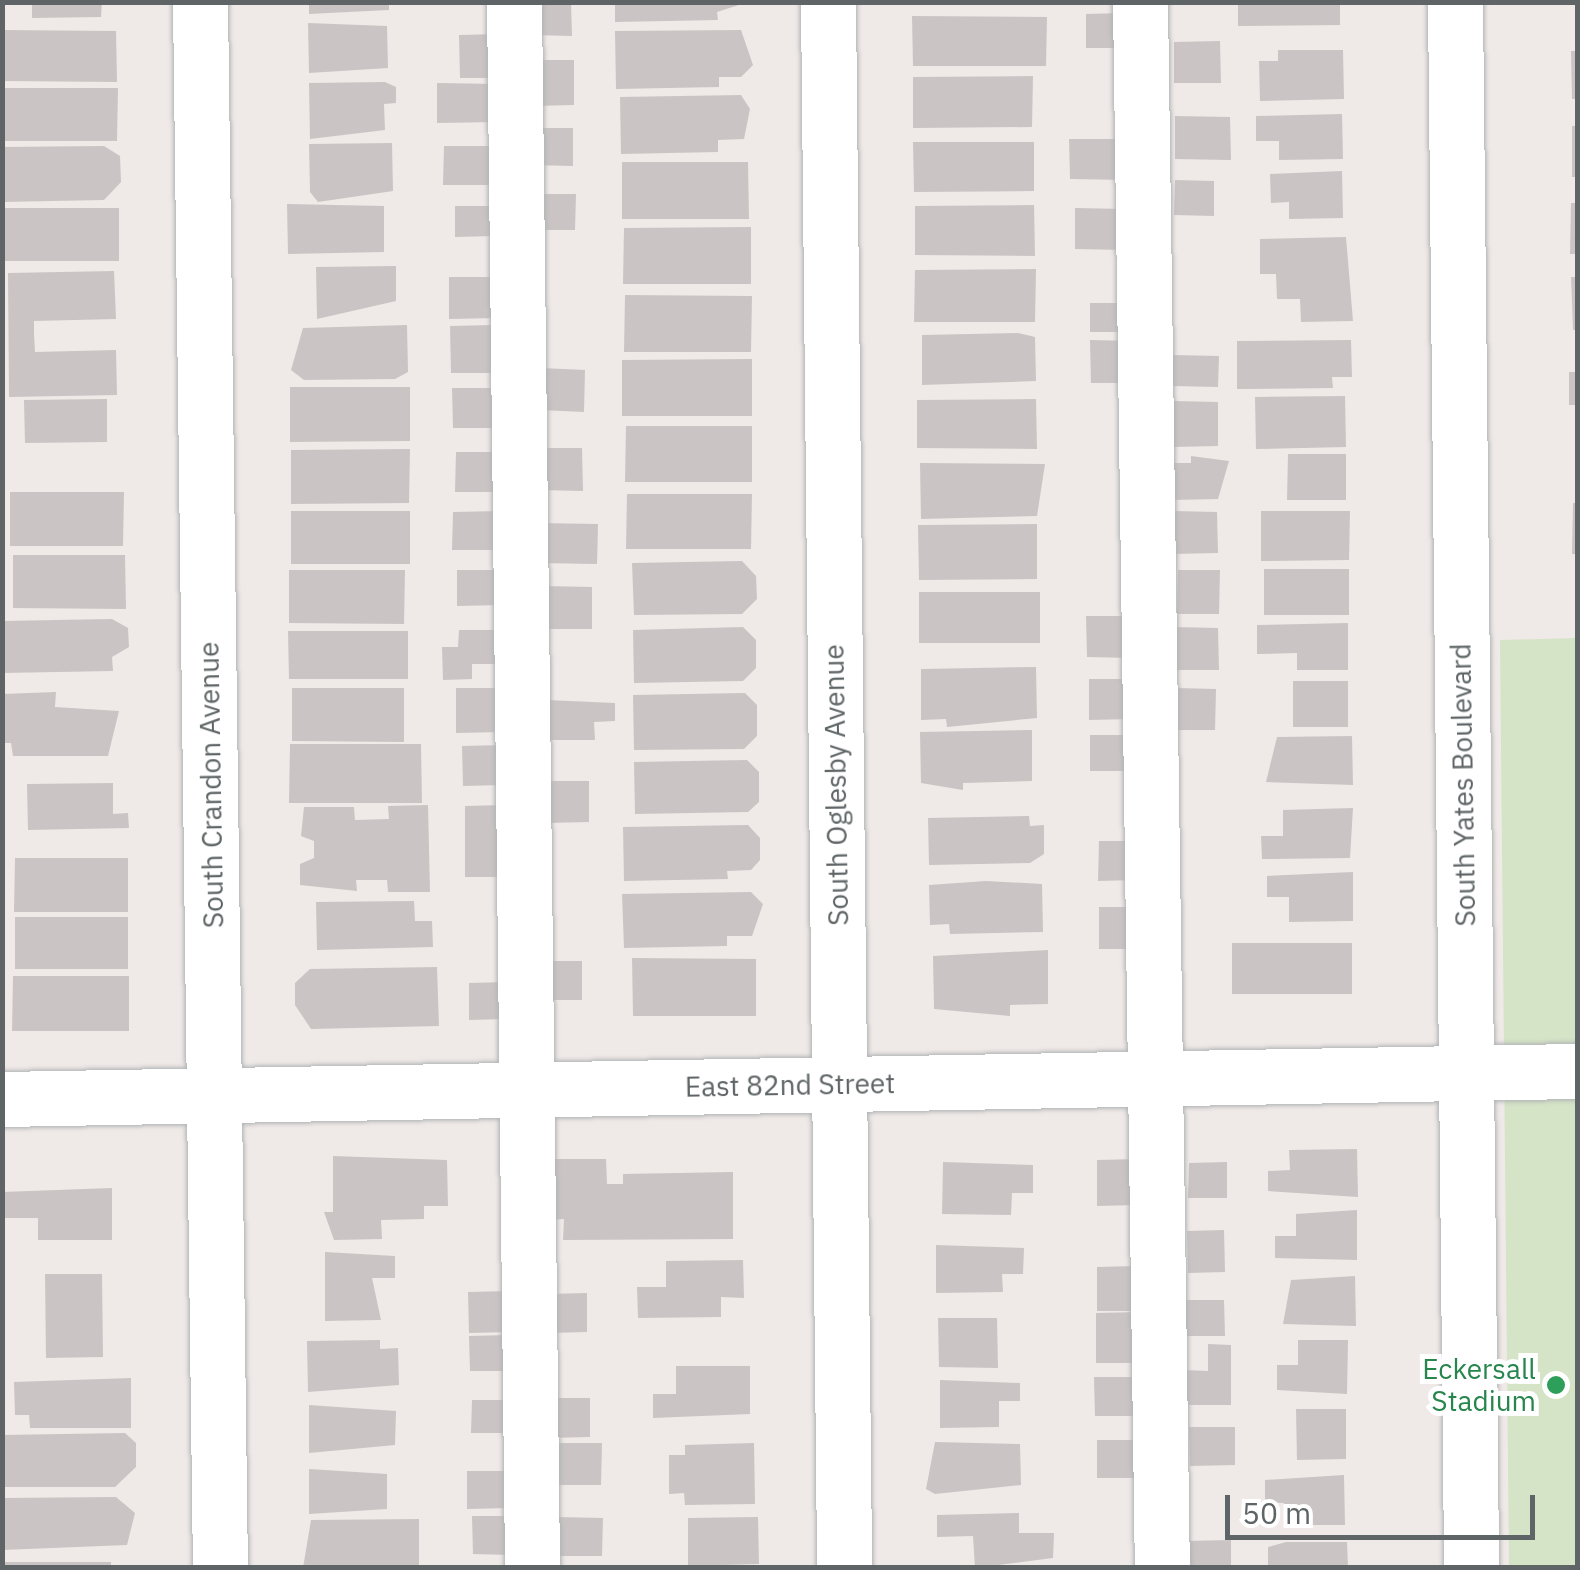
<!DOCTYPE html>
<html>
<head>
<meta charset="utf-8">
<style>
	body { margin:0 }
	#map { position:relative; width:1580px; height:1570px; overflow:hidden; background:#efe9e7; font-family:"IBM Plex Sans",sans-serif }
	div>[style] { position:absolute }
	.green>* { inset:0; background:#d5e3c7 }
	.building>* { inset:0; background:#cbc4c4 }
	.roads { filter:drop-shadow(0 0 2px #b0b4b5) drop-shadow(0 0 2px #b0b4b5) }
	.minor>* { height:55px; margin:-27.5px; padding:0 27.5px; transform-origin:27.5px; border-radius:27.5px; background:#fff }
	.dots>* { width:28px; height:28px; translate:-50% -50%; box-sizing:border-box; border:5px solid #fff; border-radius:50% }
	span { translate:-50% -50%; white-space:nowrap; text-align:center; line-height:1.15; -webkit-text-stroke:10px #fff; paint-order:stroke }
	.street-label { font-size:28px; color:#5f6566 }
	.leisure-label { font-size:28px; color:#27864d }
	.right { translate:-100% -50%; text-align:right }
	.frame { position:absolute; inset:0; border:5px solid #5f6566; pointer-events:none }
	.scale { position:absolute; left:1225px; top:1495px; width:310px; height:45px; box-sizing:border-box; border:5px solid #5f6566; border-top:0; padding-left:12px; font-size:30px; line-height:35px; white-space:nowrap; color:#5f6566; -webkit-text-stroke:8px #fff; paint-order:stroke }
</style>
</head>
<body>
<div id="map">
	<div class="green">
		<i style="clip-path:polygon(1577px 638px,1577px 1567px,1509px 1567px,1500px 640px)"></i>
	</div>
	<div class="building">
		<i style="clip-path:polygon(32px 2px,102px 2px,101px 17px,32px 18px)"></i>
		<i style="clip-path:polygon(309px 2px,389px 2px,389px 10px,309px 14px)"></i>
		<i style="clip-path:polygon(533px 2px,571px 2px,572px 36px,533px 35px)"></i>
		<i style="clip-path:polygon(615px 2px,748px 2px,717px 12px,718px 20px,615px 22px)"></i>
		<i style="clip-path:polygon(1238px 2px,1340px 2px,1340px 25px,1238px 26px)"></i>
		<i style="clip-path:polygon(1123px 13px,1123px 48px,1086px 48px,1086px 14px)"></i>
		<i style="clip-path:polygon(912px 16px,1047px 17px,1046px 66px,913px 66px)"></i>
		<i style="clip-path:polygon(308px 23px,387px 26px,388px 68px,309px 73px)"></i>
		<i style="clip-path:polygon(2px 30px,116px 31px,117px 82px,2px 81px)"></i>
		<i style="clip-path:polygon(741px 30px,753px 65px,741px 77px,719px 77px,719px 87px,616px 89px,615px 31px)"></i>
		<i style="clip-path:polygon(499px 34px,500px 78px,460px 78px,459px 35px)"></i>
		<i style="clip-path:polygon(1220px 41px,1221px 83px,1174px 83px,1174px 42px)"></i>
		<i style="clip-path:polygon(1278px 50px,1343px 50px,1344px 99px,1260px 101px,1259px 61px,1278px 61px)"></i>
		<i style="clip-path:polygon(1571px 51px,1578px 51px,1578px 99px,1572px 99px)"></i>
		<i style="clip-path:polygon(534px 60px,574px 60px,574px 105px,534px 106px)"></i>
		<i style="clip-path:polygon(1033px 76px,1032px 127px,913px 128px,913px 77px)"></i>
		<i style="clip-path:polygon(385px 82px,396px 87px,396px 103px,384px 104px,385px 130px,310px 139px,309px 83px)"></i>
		<i style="clip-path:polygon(437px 83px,497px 84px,497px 122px,437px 123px)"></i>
		<i style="clip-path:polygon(4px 88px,118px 88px,117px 141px,5px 141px)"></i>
		<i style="clip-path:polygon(741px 95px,750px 109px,744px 139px,718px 140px,718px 152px,621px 154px,620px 97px)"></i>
		<i style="clip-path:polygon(1342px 114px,1343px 159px,1279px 160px,1279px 141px,1256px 141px,1256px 116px)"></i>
		<i style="clip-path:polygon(1175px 116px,1230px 117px,1231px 160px,1175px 159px)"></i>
		<i style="clip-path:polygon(1572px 126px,1578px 126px,1578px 177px,1572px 177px)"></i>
		<i style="clip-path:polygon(530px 128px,573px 128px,573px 166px,530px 165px)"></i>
		<i style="clip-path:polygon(1069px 139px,1126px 139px,1126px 180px,1070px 179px)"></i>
		<i style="clip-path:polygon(913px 142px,1034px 142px,1034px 191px,914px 192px)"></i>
		<i style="clip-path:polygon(392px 143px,393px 191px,318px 202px,310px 192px,309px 144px)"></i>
		<i style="clip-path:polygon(104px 146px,120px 156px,121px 182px,104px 200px,2px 202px,2px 147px)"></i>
		<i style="clip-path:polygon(444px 146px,499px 146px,500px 185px,443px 185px)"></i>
		<i style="clip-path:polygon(622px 162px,748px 162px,749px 219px,622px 219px)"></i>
		<i style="clip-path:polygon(1342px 171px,1343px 218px,1289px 219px,1289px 202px,1271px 203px,1270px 174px)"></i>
		<i style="clip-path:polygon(1175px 180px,1214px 181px,1214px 216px,1174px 215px)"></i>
		<i style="clip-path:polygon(539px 194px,576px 194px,575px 230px,540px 230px)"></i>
		<i style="clip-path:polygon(1571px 203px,1578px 203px,1578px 254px,1570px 254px)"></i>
		<i style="clip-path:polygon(287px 204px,384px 206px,384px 252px,288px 254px)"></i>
		<i style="clip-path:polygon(1034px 205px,1035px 256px,915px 255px,915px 206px)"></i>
		<i style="clip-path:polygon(455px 206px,495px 206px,495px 236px,455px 237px)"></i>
		<i style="clip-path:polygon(3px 208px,119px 208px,119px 261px,4px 261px)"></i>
		<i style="clip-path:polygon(1075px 208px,1124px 209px,1124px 250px,1075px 249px)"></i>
		<i style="clip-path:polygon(751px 227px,751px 284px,623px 284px,624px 228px)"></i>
		<i style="clip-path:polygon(1346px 237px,1353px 321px,1301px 322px,1300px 299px,1277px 299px,1276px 274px,1260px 274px,1260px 239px)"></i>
		<i style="clip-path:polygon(396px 266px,396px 301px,317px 319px,316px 267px)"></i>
		<i style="clip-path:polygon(1036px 269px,1035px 322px,914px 322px,915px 270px)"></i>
		<i style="clip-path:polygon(114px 271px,116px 319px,34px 321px,34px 334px,35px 352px,116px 350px,117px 395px,9px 397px,8px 273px)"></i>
		<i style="clip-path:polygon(449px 277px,496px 277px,496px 318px,449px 319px)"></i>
		<i style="clip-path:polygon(1571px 277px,1578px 277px,1578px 330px,1573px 330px)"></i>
		<i style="clip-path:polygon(625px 295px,752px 296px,751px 352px,624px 352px)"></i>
		<i style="clip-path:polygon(1090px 303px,1131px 303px,1132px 332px,1090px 332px)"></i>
		<i style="clip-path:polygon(407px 325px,408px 372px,395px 379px,304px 380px,291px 370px,303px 328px)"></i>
		<i style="clip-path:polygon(493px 325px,494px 373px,451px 373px,450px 326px)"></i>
		<i style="clip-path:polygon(1018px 333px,1035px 337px,1036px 381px,922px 385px,922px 335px)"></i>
		<i style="clip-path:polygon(1090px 340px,1136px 341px,1135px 383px,1091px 383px)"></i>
		<i style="clip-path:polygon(1351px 340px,1352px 377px,1332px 377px,1333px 388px,1237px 389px,1237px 341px)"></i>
		<i style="clip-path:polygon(1171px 355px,1219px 356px,1218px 387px,1172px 386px)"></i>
		<i style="clip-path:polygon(752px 359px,752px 416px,622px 416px,622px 360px)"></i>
		<i style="clip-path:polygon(541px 368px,585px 370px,584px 412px,540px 410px)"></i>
		<i style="clip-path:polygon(1569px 372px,1578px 372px,1578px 405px,1569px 405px)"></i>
		<i style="clip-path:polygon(290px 387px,410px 387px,410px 441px,290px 442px)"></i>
		<i style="clip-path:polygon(452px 388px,498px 388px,499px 428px,453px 428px)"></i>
		<i style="clip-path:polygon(1345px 396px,1346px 447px,1256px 449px,1255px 397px)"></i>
		<i style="clip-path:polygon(107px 399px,107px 442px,25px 443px,24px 400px)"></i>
		<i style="clip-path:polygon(1036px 399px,1037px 449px,917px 448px,917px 400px)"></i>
		<i style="clip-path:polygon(1173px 401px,1218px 402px,1218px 446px,1172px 447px)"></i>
		<i style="clip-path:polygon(626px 426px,752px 426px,752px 482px,625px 482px)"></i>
		<i style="clip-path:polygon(540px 448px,582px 448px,583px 491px,540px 490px)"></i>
		<i style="clip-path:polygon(410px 449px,409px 503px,291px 504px,291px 450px)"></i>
		<i style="clip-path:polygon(456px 452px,500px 452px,501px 492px,455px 492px)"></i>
		<i style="clip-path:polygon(1288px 454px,1346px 454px,1346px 500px,1287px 500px)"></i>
		<i style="clip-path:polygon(1191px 456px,1229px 461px,1218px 499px,1173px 500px,1172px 463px,1191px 463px)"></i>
		<i style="clip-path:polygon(920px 463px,1045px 464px,1037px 516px,921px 519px)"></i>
		<i style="clip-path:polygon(10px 492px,124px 492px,123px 546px,10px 546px)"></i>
		<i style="clip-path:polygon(627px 494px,752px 494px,751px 549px,626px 549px)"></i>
		<i style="clip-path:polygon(1573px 503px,1578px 503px,1578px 554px,1572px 554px)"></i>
		<i style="clip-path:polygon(291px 511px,410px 511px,410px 564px,291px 564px)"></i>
		<i style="clip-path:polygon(500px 511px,500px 550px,452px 550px,453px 512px)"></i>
		<i style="clip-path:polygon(1174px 511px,1217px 512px,1218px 553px,1173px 554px)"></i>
		<i style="clip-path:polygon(1261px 511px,1350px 511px,1349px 560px,1261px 561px)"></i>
		<i style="clip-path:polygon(536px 523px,598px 524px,597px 564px,537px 563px)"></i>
		<i style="clip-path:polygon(1037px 524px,1037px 579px,919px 580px,918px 525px)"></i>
		<i style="clip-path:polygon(13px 555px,125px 555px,126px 609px,13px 608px)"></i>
		<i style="clip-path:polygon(742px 561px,756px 576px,757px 599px,742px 614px,634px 615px,632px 563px)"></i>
		<i style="clip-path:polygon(1264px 569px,1349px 569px,1349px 615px,1264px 615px)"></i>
		<i style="clip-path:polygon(289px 570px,405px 570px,404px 624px,289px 623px)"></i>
		<i style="clip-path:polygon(457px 570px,503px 570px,502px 605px,457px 606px)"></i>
		<i style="clip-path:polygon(1178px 570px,1220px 570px,1219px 614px,1177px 614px)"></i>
		<i style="clip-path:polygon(543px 586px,592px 587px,592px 629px,543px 629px)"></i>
		<i style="clip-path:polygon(919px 592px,1040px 592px,1040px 643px,919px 643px)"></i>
		<i style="clip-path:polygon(1086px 616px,1133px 616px,1132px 658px,1087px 657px)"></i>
		<i style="clip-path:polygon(2px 621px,112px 619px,128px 628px,129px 647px,112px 657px,113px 671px,2px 673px)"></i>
		<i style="clip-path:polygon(1348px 623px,1348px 670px,1297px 670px,1297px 653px,1257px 654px,1257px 625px)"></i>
		<i style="clip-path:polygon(743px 627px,756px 640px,756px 668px,743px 681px,634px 683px,633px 630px)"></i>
		<i style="clip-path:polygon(1174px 627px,1218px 628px,1219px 670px,1173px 670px)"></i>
		<i style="clip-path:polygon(459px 630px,500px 630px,500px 664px,472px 664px,472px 679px,443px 680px,442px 647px,458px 647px)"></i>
		<i style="clip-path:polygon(288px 631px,408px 631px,408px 679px,289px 679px)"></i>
		<i style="clip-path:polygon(1036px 667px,1037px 718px,947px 727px,946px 719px,921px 720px,921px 669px)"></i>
		<i style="clip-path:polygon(1089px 679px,1132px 679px,1132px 719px,1089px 720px)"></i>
		<i style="clip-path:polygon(1293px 681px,1348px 681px,1348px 727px,1293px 727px)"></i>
		<i style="clip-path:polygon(292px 688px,404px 688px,404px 742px,292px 741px)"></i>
		<i style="clip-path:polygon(456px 688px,500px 688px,501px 732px,456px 733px)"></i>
		<i style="clip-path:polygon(1176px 688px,1216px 689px,1215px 730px,1175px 730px)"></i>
		<i style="clip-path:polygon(56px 692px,55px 707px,119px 711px,108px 756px,13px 756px,11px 743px,2px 743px,2px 694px)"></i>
		<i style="clip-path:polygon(745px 693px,757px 705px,757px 736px,744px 749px,634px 750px,633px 695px)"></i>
		<i style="clip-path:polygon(547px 700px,615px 703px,615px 721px,594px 722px,595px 740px,547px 740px)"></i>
		<i style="clip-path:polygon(1032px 730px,1032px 781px,963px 783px,963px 790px,921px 783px,920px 732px)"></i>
		<i style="clip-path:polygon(1090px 735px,1132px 735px,1131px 771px,1090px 771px)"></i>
		<i style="clip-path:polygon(1352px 736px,1353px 785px,1266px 782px,1277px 737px)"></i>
		<i style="clip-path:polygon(290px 744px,421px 744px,422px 803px,289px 803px)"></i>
		<i style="clip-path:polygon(504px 745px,504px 785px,463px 786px,462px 746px)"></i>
		<i style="clip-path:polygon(747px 760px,759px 772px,759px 802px,748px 812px,635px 814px,634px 762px)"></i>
		<i style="clip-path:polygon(545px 781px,589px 781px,589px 822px,545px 823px)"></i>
		<i style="clip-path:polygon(113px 783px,113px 814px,128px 813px,129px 828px,28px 830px,27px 784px)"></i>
		<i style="clip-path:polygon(428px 805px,430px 892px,388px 892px,387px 880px,356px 880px,357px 891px,300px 885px,300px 864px,314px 858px,314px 841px,301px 836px,304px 807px,354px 807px,355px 820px,389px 819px,388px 806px)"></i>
		<i style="clip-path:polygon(505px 805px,505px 877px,465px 877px,465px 806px)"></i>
		<i style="clip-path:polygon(1353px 808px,1350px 858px,1262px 859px,1261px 836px,1283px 836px,1283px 810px)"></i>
		<i style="clip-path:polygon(1029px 816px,1030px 826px,1044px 825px,1044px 854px,1030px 863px,929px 865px,928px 818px)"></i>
		<i style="clip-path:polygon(623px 827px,748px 825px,760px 838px,760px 860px,751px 870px,727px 871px,728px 879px,624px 881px)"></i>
		<i style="clip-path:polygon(1099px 841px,1136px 841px,1136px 880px,1098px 881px)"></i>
		<i style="clip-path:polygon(15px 858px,128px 858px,128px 912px,14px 912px)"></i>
		<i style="clip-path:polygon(1353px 872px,1353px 921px,1289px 922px,1289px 897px,1267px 897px,1267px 876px)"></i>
		<i style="clip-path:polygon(986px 881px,1042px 884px,1043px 932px,950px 934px,949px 924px,930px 925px,929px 885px)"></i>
		<i style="clip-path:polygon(751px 892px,763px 904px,752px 936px,727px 936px,727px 946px,624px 948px,622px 894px)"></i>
		<i style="clip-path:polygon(414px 901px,415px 921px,432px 921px,433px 947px,317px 950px,316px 902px)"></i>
		<i style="clip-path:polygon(1099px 907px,1137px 907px,1138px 949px,1099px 949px)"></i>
		<i style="clip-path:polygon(15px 917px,128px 917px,128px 969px,15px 969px)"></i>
		<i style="clip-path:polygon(1232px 943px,1352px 943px,1352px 994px,1232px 994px)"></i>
		<i style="clip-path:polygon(1048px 950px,1048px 1004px,1010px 1005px,1010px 1016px,934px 1009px,933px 956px)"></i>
		<i style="clip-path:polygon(632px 958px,756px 959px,756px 1016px,633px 1016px)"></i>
		<i style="clip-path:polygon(541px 961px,582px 961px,582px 1000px,542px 1000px)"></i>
		<i style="clip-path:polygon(437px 967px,439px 1026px,311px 1029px,295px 1005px,295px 983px,310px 969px)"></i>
		<i style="clip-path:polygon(13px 976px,129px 976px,129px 1031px,12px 1031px)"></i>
		<i style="clip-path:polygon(506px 982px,507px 1019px,469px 1020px,469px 983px)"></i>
		<i style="clip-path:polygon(1357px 1149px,1358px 1197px,1268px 1191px,1268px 1171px,1290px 1170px,1289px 1150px)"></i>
		<i style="clip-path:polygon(333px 1156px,447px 1160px,448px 1206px,424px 1206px,424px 1219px,381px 1220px,382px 1239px,334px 1240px,324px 1212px,333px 1212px)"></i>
		<i style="clip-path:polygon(546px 1159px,606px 1159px,607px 1184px,623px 1184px,623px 1174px,733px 1172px,733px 1239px,563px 1240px,564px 1219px,547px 1220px)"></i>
		<i style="clip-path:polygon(1138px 1159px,1137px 1205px,1097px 1206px,1097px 1160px)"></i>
		<i style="clip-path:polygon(943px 1162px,1033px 1165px,1033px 1193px,1012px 1193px,1011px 1215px,942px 1214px)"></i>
		<i style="clip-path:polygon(1227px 1162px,1227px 1198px,1188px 1198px,1189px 1163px)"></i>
		<i style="clip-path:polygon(112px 1188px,112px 1240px,38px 1240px,38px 1218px,2px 1218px,2px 1192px)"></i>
		<i style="clip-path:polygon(1357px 1210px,1357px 1260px,1275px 1258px,1275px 1236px,1296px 1236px,1296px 1214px)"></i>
		<i style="clip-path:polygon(1224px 1230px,1225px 1272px,1188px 1273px,1187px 1231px)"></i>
		<i style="clip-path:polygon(936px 1245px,1024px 1248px,1023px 1274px,1002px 1274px,1003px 1292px,936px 1293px)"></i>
		<i style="clip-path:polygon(325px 1252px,395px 1256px,395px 1278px,372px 1278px,381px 1320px,325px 1321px)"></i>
		<i style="clip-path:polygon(743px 1260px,744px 1298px,721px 1297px,721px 1317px,638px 1318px,637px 1287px,666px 1287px,666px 1261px)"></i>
		<i style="clip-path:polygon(1135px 1266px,1136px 1311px,1097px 1311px,1097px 1267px)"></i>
		<i style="clip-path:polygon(45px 1274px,102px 1274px,103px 1357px,46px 1358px)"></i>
		<i style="clip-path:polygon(1355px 1276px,1356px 1326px,1283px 1324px,1291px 1280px)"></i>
		<i style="clip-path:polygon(511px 1291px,512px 1332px,469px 1333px,468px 1292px)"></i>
		<i style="clip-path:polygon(587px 1293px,587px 1332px,547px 1333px,547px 1294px)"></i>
		<i style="clip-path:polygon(1185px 1300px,1224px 1300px,1225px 1336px,1185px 1336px)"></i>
		<i style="clip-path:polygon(1140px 1312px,1141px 1363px,1096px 1363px,1096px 1313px)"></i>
		<i style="clip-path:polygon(938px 1318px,997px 1318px,998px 1368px,939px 1367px)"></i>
		<i style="clip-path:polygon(508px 1335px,508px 1371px,470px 1371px,469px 1336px)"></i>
		<i style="clip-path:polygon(380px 1340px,380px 1349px,398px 1348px,399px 1385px,308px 1392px,307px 1341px)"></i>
		<i style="clip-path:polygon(1298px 1340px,1348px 1340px,1347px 1394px,1277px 1390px,1277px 1365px,1298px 1365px)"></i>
		<i style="clip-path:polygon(1208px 1344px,1231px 1345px,1231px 1405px,1184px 1405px,1184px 1370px,1208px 1371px)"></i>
		<i style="clip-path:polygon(676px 1366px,750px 1366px,750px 1414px,653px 1418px,653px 1394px,676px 1394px)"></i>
		<i style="clip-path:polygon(1094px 1377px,1139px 1377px,1139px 1416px,1095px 1416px)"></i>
		<i style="clip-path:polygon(131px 1378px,131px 1428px,30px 1428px,29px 1415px,15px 1415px,14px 1382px)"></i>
		<i style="clip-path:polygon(940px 1380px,1020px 1383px,1020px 1401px,999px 1401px,999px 1427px,940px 1428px)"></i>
		<i style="clip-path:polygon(548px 1398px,590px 1398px,590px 1437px,548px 1438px)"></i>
		<i style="clip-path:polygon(472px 1400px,511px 1400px,511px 1433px,471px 1433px)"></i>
		<i style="clip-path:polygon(309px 1405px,396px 1411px,395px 1445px,309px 1453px)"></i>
		<i style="clip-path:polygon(1296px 1409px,1346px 1409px,1346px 1459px,1297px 1460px)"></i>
		<i style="clip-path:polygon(1189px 1427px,1235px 1427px,1235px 1465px,1190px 1466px)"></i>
		<i style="clip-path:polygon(125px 1433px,136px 1443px,136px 1467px,115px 1487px,2px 1487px,2px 1435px)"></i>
		<i style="clip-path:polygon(1097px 1440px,1137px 1440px,1138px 1478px,1097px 1478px)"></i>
		<i style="clip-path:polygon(935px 1442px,1020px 1444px,1021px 1485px,935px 1494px,926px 1489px)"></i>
		<i style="clip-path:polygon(556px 1443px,602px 1443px,601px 1485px,556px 1485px)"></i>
		<i style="clip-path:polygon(754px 1443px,755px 1504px,685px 1505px,684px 1493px,669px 1494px,669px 1455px,685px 1455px,685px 1445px)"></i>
		<i style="clip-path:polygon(309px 1469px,387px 1474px,387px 1509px,309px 1514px)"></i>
		<i style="clip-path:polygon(467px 1471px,510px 1471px,511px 1508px,467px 1509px)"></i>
		<i style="clip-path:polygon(1344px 1475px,1345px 1525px,1285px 1525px,1284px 1503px,1265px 1502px,1265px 1480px)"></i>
		<i style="clip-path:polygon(116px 1497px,135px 1513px,127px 1545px,2px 1550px,2px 1498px)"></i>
		<i style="clip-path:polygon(1019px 1513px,1019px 1533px,1054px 1533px,1053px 1558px,975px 1568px,973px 1536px,937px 1537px,937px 1515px)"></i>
		<i style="clip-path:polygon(472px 1516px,512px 1516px,512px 1555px,473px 1554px)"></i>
		<i style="clip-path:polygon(557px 1517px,603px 1518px,602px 1556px,558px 1556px)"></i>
		<i style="clip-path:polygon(758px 1517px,759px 1564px,688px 1566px,688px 1518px)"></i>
		<i style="clip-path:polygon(419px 1519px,419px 1568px,303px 1568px,311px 1520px)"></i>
		<i style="clip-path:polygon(1231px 1540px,1231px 1568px,1185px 1568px,1185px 1541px)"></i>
		<i style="clip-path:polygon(1286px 1542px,1347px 1542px,1348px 1568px,1268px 1568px,1268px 1547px)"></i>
		<i style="clip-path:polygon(2px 1562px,111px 1562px,111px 1568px,2px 1568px)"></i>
	</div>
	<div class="roads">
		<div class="minor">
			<i style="left:200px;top:2px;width:1566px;rotate:89.27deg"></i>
			<i style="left:514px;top:2px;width:1566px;rotate:89.34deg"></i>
			<i style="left:828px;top:2px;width:1566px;rotate:89.41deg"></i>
			<i style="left:1140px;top:2px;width:1566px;rotate:89.2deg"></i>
			<i style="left:1455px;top:2px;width:1566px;rotate:89.41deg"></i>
			<i style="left:2px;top:1099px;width:1576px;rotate:-1.02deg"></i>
		</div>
	</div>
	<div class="dots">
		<i style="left:1556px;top:1385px;background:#2e9e5b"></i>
	</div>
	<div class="street-label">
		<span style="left:211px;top:785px;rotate:-91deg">South Crandon Avenue</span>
		<span style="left:836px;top:785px;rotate:-91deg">South Oglesby Avenue</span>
		<span style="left:1463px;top:785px;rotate:-91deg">South Yates Boulevard</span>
		<span style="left:790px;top:1085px;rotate:-1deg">East 82nd Street</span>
	</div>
	<div class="leisure-label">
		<span class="right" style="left:1536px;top:1385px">Eckersall<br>Stadium</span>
	</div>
	<div class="frame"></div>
	<div class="scale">50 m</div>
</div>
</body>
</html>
